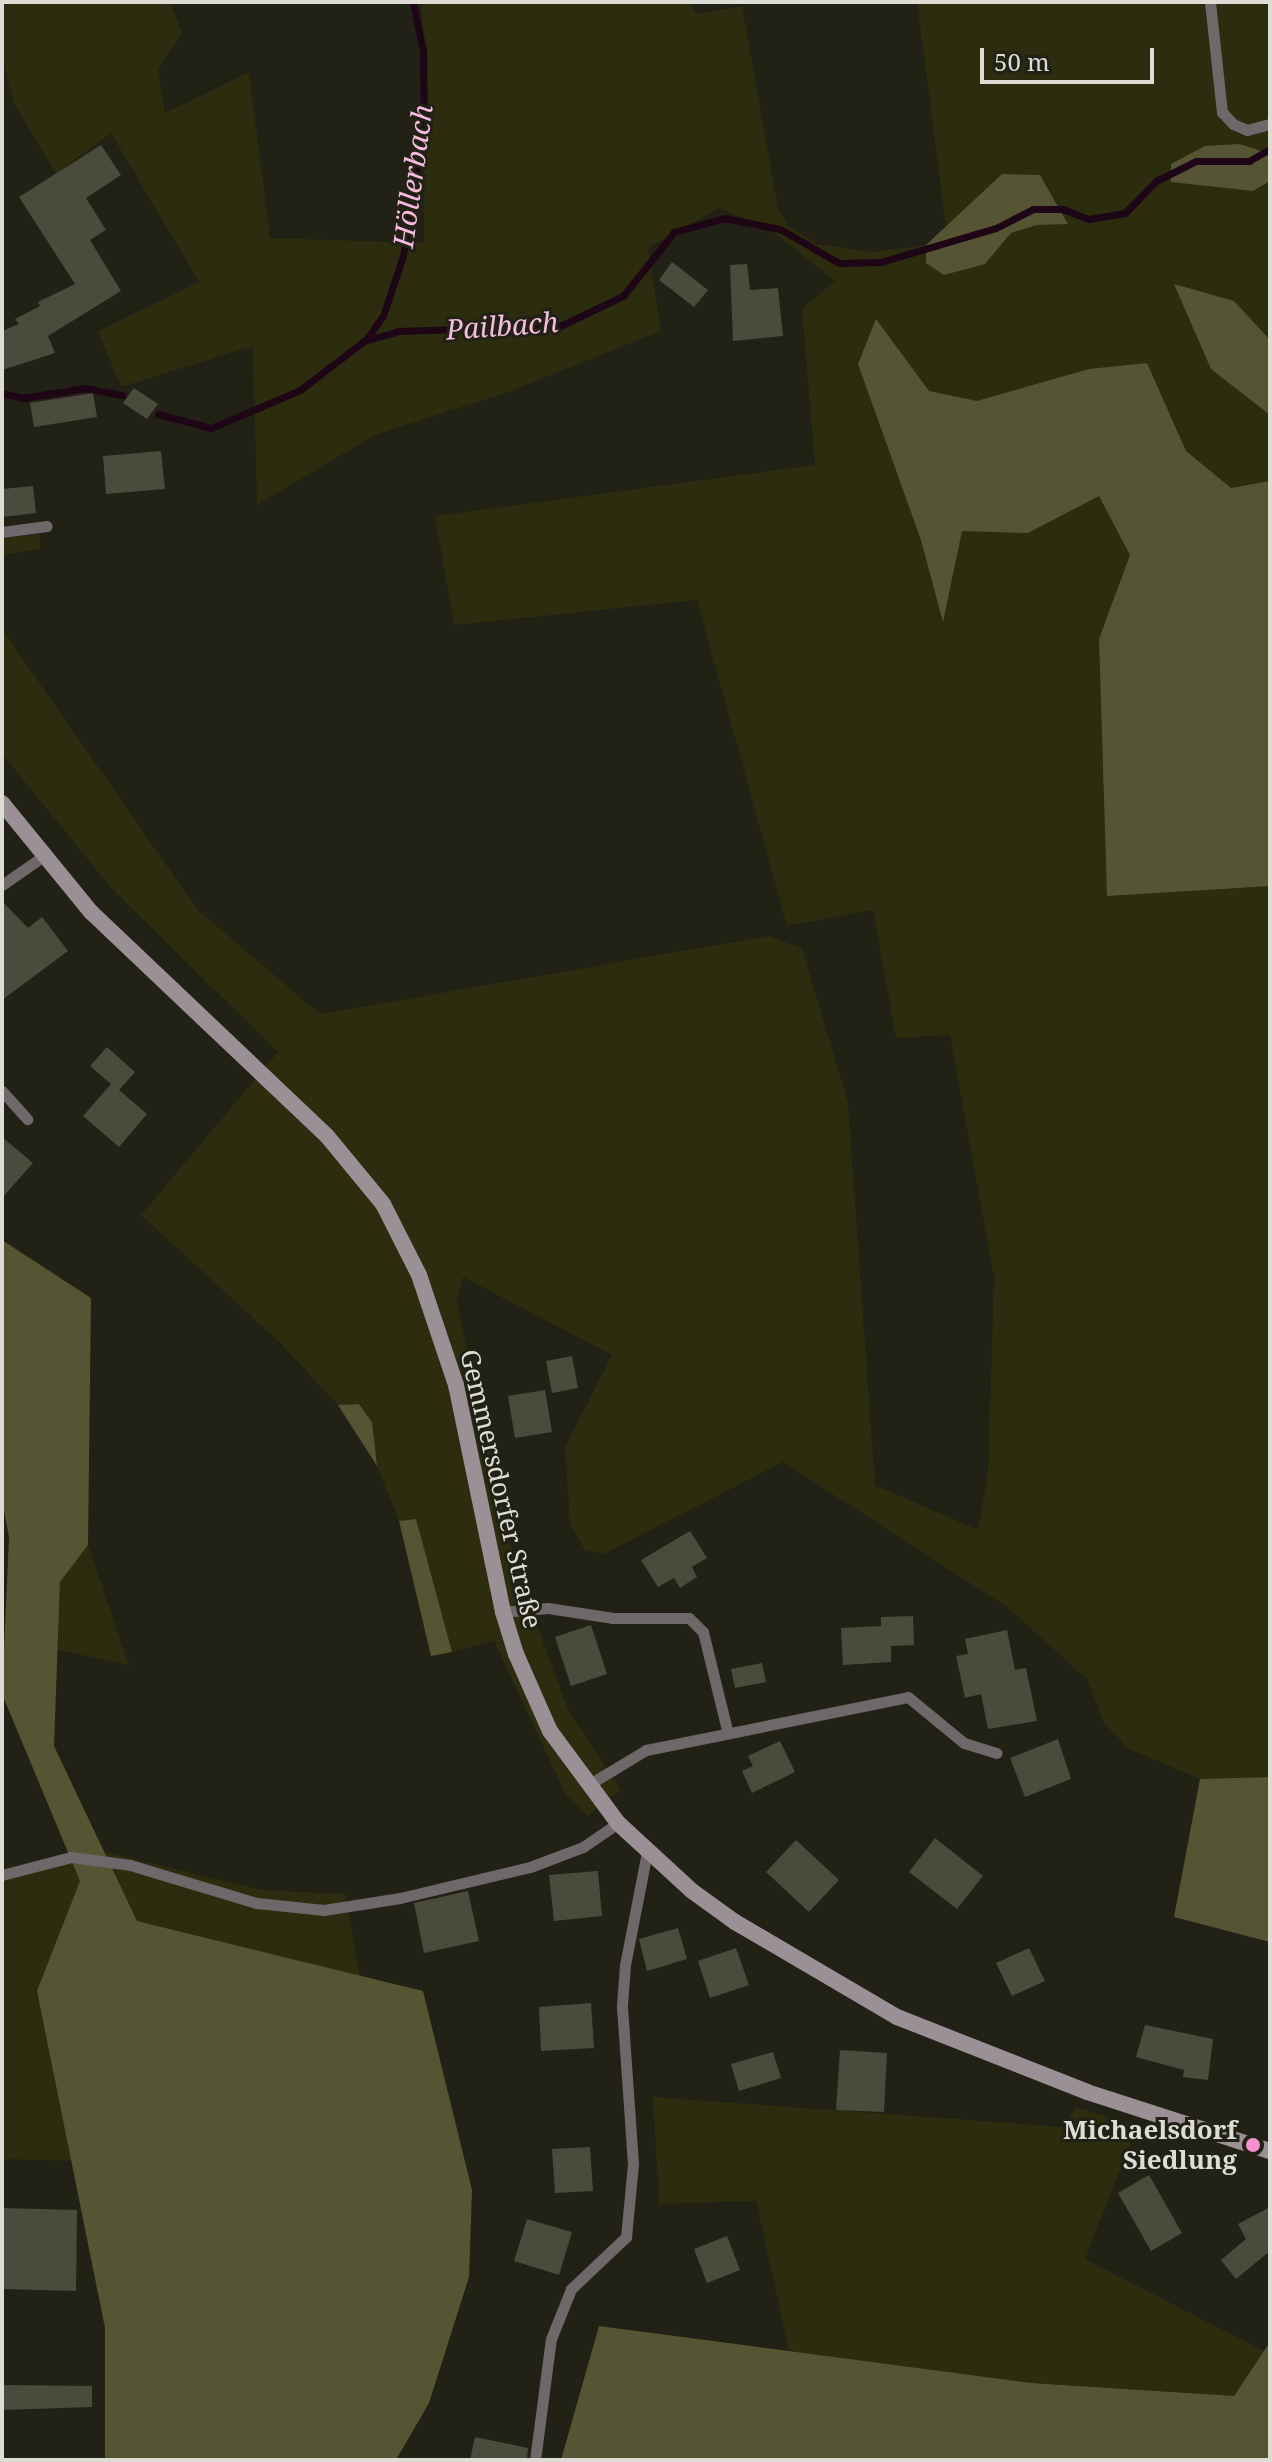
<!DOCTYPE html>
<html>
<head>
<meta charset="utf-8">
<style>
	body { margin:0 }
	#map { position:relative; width:1272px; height:2462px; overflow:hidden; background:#212115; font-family:"Noto Serif",serif }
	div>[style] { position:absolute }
	.green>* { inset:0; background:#2c2c0f }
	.forest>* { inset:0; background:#565533 }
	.stream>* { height:7px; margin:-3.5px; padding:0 3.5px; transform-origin:3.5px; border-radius:3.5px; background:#1f0616 }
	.building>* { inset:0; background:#4a4a3d }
	.lane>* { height:11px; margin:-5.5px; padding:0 5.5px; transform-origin:5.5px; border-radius:5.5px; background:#6e686b }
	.secondary>* { height:16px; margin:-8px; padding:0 8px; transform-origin:8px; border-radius:8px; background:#9a9096 }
	.dots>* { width:22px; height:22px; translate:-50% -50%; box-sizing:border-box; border:4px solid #212115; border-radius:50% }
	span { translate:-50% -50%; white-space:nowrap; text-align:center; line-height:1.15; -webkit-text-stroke:6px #212115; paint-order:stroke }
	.street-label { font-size:26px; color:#ddddd5 }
	.poi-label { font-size:26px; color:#ddddd5; font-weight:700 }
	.right { translate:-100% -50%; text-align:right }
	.water-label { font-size:28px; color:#f6bbdf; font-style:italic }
	.frame { position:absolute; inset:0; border:4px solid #ddddd5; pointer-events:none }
	.scale { position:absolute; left:980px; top:48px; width:174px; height:36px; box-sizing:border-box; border:4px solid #ddddd5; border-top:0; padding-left:10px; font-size:24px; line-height:28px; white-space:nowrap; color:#ddddd5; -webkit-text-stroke:6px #212115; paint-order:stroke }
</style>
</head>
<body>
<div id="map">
	<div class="green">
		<i style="clip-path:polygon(2px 2px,170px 2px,182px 33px,158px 69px,165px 113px,249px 72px,270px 238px,424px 243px,422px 2px,692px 2px,695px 14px,742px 6px,778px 208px,788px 226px,817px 244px,872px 252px,926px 245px,926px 263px,985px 264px,1011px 233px,1037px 225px,1068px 223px,1040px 175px,1002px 174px,946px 228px,917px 2px,1270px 2px,1270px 154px,1240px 144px,1171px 164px,1171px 181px,1253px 191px,1270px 181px,1270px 1777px,1200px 1779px,1129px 1749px,1103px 1722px,1088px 1680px,1007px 1607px,783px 1462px,604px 1554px,585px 1550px,570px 1525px,565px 1447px,612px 1355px,463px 1277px,457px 1303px,516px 1568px,568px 1710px,621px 1790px,588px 1816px,566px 1795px,494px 1641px,452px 1652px,415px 1519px,399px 1521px,377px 1466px,372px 1422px,360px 1404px,338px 1405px,278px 1341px,141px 1215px,278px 1052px,113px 890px,2px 754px,2px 629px,197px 909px,320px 1014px,768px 936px,802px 948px,848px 1103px,875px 1485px,978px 1530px,988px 1471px,994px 1277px,950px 1035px,896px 1038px,873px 910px,787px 926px,697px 600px,454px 625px,435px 516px,815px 465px,802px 309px,835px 281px,770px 229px,719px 208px,648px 248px,661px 331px,511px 391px,375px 435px,257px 505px,253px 346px,121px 387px,98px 331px,199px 282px,111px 133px,56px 174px,15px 105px,2px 57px)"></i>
		<i style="clip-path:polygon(40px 534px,40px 549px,2px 555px,2px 539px)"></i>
		<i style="clip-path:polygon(88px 1545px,129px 1665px,58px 1650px,60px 1582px)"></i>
		<i style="clip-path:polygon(104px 1852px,262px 1890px,345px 1894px,360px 1976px,137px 1921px)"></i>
		<i style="clip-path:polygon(67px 1853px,80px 1881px,37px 1992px,74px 2161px,2px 2159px,2px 1869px)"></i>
		<i style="clip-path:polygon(653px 2097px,1065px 2127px,1075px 2107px,1137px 2126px,1085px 2259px,1264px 2351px,1234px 2396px,1031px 2383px,789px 2351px,756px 2201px,659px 2204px)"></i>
	</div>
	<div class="forest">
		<i style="clip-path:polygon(1240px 144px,1270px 154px,1270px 181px,1253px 191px,1171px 182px,1171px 164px,1205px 146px)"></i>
		<i style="clip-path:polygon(1002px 174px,1040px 175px,1068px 224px,1037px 225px,1011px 233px,985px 264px,944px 275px,926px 263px,926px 245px)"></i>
		<i style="clip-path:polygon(1174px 284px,1234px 301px,1270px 340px,1270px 415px,1211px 369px)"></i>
		<i style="clip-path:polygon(876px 319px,929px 391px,977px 401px,1089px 369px,1147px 363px,1186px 451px,1231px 488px,1270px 481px,1270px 886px,1107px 896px,1099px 639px,1130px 555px,1099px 496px,1028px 533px,962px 531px,943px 622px,921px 540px,858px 364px)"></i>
		<i style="clip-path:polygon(2px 1240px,91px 1298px,88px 1545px,60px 1582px,54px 1746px,137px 1921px,423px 1991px,472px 2190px,469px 2277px,429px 2403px,396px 2460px,105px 2460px,105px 2328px,37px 1991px,80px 1881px,2px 1694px,9px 1537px,2px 1500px)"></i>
		<i style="clip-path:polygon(359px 1404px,372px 1422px,377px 1466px,338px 1405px)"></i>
		<i style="clip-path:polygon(416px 1519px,452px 1652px,431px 1656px,399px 1521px)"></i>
		<i style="clip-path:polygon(1270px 1777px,1270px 1942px,1174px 1917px,1200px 1779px)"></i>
		<i style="clip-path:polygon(599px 2326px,1031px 2383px,1234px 2396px,1270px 2342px,1270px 2460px,561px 2460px)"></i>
	</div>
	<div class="stream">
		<i style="left:366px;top:340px;width:29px;rotate:-55deg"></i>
		<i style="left:383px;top:316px;width:63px;rotate:-71.6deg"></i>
		<i style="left:403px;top:256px;width:134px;rotate:-81deg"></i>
		<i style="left:424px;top:124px;width:73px;rotate:-90.8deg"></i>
		<i style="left:423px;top:51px;width:50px;rotate:-101.5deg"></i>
		<i style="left:2px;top:393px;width:22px;rotate:13deg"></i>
		<i style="left:23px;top:398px;width:63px;rotate:-9.2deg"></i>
		<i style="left:85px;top:388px;width:38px;rotate:11deg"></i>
		<i style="left:158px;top:414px;width:55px;rotate:14.8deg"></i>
		<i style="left:211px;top:428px;width:97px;rotate:-23.1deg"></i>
		<i style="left:300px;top:390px;width:81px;rotate:-37.4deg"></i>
		<i style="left:364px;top:341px;width:35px;rotate:-16deg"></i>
		<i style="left:398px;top:331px;width:162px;rotate:-1.8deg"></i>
		<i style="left:560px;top:326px;width:70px;rotate:-25.5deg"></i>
		<i style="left:623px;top:296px;width:82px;rotate:-51.4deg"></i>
		<i style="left:674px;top:232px;width:52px;rotate:-15.6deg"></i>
		<i style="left:724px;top:218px;width:57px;rotate:11.1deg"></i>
		<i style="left:780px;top:229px;width:68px;rotate:30deg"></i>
		<i style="left:839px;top:263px;width:42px;rotate:-1.4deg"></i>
		<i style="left:881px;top:262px;width:120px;rotate:-16.5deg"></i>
		<i style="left:996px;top:228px;width:42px;rotate:-27.2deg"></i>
		<i style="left:1033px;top:209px;width:30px"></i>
		<i style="left:1063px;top:209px;width:27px;rotate:22deg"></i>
		<i style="left:1088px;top:219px;width:37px;rotate:-9deg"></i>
		<i style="left:1125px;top:213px;width:45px;rotate:-45.9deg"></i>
		<i style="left:1156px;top:181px;width:45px;rotate:-26.6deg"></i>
		<i style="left:1196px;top:161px;width:53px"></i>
		<i style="left:1249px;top:161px;width:24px;rotate:-30deg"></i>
	</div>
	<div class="building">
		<i style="clip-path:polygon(101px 145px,121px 175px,86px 198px,106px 230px,90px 240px,121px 291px,48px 336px,55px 353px,2px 370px,2px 331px,19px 324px,15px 319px,40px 306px,38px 302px,75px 284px,19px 197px)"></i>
		<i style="clip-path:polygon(672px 262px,708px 290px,694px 307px,659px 280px)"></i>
		<i style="clip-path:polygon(747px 264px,750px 290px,778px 288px,783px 336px,733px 341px,730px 265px)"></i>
		<i style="clip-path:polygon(134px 388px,158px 404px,147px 419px,123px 403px)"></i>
		<i style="clip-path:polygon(93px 393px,97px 417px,34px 427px,30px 403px)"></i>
		<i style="clip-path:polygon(161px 451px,165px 489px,106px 494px,103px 456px)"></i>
		<i style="clip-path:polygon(33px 486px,36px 513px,2px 517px,2px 489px)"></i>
		<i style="clip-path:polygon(2px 901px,28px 928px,42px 917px,68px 951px,2px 1000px)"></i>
		<i style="clip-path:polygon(107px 1047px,135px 1072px,119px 1090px,147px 1114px,119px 1147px,83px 1116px,111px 1084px,90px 1066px)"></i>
		<i style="clip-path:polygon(2px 1137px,33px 1163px,2px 1198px)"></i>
		<i style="clip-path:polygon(572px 1356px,578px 1388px,552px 1393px,546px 1361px)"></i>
		<i style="clip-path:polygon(545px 1390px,552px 1432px,515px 1438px,508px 1396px)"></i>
		<i style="clip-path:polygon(690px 1531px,707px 1558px,692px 1567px,697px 1577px,680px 1588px,674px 1578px,658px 1587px,641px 1560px)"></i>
		<i style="clip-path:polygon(913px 1616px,914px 1645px,891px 1646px,891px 1662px,843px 1665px,841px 1628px,881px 1626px,881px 1617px)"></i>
		<i style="clip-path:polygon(591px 1625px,607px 1674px,571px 1686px,555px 1637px)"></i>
		<i style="clip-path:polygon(1007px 1630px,1015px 1670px,1026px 1668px,1037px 1721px,988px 1729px,981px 1694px,965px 1698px,956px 1656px,968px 1654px,965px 1639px)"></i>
		<i style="clip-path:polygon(762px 1663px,766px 1682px,735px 1688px,731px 1669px)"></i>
		<i style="clip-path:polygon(1058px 1739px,1071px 1779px,1025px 1797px,1010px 1758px)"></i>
		<i style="clip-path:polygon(780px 1741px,795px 1772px,752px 1793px,742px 1771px,753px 1766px,748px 1756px)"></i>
		<i style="clip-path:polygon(935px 1838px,983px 1876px,957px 1909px,909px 1872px)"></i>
		<i style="clip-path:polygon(796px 1840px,839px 1880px,809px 1912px,766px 1872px)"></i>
		<i style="clip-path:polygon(598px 1871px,602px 1916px,554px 1921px,549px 1875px)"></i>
		<i style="clip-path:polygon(468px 1891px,479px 1941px,424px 1953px,414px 1903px)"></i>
		<i style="clip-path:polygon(678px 1928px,687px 1959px,647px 1971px,639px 1939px)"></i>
		<i style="clip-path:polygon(736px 1948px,749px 1985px,710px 1998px,698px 1961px)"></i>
		<i style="clip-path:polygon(1029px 1948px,1045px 1981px,1012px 1996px,996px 1963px)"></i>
		<i style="clip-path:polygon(591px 2003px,594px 2048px,541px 2051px,539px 2007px)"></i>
		<i style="clip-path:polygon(1145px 2025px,1213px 2039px,1208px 2080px,1183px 2077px,1184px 2070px,1136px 2057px)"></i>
		<i style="clip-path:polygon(840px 2050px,887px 2053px,884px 2112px,836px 2110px)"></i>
		<i style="clip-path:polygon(773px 2052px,781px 2078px,739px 2091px,731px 2064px)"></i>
		<i style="clip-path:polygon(590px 2147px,593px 2191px,555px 2193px,552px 2149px)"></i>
		<i style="clip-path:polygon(1149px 2175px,1182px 2233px,1151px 2251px,1118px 2193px)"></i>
		<i style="clip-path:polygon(1270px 2207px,1270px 2251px,1236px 2279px,1221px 2260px,1246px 2239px,1238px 2224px)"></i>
		<i style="clip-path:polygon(2px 2208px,77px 2210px,76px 2291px,2px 2289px)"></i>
		<i style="clip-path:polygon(527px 2219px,572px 2232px,559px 2275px,514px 2261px)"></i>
		<i style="clip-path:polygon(727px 2236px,740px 2270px,707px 2283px,694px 2249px)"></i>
		<i style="clip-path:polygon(2px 2385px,92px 2386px,92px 2407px,2px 2410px)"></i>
		<i style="clip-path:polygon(475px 2437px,528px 2448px,527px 2460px,470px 2460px)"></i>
	</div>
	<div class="lane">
		<i style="left:1210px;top:2px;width:111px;rotate:83.8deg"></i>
		<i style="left:1222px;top:112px;width:16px;rotate:47deg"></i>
		<i style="left:1233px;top:124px;width:15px;rotate:23deg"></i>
		<i style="left:1247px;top:130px;width:24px;rotate:-15deg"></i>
		<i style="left:2px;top:532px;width:45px;rotate:-7.6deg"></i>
		<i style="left:2px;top:885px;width:49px;rotate:-35deg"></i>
		<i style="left:2px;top:1091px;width:38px;rotate:48deg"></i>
		<i style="left:503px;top:1612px;width:45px;rotate:-5.1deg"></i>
		<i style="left:548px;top:1608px;width:66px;rotate:8.7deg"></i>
		<i style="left:613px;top:1618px;width:76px"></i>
		<i style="left:689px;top:1618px;width:20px;rotate:45deg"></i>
		<i style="left:703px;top:1632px;width:101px;rotate:76.2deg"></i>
		<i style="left:588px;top:1785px;width:68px;rotate:-31.1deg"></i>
		<i style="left:646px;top:1750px;width:267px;rotate:-11.4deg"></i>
		<i style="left:908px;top:1697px;width:72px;rotate:39.4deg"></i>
		<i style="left:964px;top:1743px;width:34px;rotate:17deg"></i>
		<i style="left:2px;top:1875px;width:71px;rotate:-14.6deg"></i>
		<i style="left:71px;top:1857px;width:60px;rotate:7.7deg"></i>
		<i style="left:130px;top:1865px;width:133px;rotate:16.7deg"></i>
		<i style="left:257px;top:1903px;width:67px;rotate:6deg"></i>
		<i style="left:324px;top:1910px;width:77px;rotate:-9deg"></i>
		<i style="left:400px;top:1898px;width:134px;rotate:-13.4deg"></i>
		<i style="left:530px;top:1867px;width:57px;rotate:-20.7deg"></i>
		<i style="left:583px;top:1847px;width:42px;rotate:-34.4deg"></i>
		<i style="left:535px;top:2460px;width:122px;rotate:-82.5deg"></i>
		<i style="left:551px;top:2339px;width:54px;rotate:-68.2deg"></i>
		<i style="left:571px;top:2289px;width:76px;rotate:-43.4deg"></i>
		<i style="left:626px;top:2237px;width:73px;rotate:-84.5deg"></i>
		<i style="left:633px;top:2164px;width:159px;rotate:-94deg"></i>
		<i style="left:622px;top:2005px;width:40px;rotate:-85.7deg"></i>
		<i style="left:625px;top:1965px;width:115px;rotate:-79deg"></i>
	</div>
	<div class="secondary">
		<i style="left:2px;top:803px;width:141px;rotate:50.8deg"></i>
		<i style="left:91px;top:912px;width:325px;rotate:43.5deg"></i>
		<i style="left:327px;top:1136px;width:88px;rotate:50.5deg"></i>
		<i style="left:383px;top:1204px;width:80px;rotate:63.1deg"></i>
		<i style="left:419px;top:1275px;width:116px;rotate:71.4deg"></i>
		<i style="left:456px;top:1385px;width:232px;rotate:78.3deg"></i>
		<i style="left:503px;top:1612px;width:44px;rotate:72.8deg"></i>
		<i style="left:516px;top:1654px;width:84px;rotate:66.2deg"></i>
		<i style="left:550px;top:1731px;width:114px;rotate:53.5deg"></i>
		<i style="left:618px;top:1823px;width:100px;rotate:42.6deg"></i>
		<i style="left:692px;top:1891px;width:53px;rotate:35.8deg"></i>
		<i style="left:735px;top:1922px;width:188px;rotate:30.4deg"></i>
		<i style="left:897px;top:2017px;width:204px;rotate:21.5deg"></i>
		<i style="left:1087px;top:2092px;width:192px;rotate:17.9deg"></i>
	</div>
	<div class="dots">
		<i style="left:1253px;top:2145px;background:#f690d1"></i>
	</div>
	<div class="street-label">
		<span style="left:501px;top:1489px;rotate:77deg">Gemmersdorfer Straße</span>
	</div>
	<div class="poi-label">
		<span class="right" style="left:1237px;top:2145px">Michaelsdorf<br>Siedlung</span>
	</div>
	<div class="water-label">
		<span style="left:412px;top:176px;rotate:-82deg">Höllerbach</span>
		<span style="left:502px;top:325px;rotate:-4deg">Pailbach</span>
	</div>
	<div class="frame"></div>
	<div class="scale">50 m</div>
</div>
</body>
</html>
